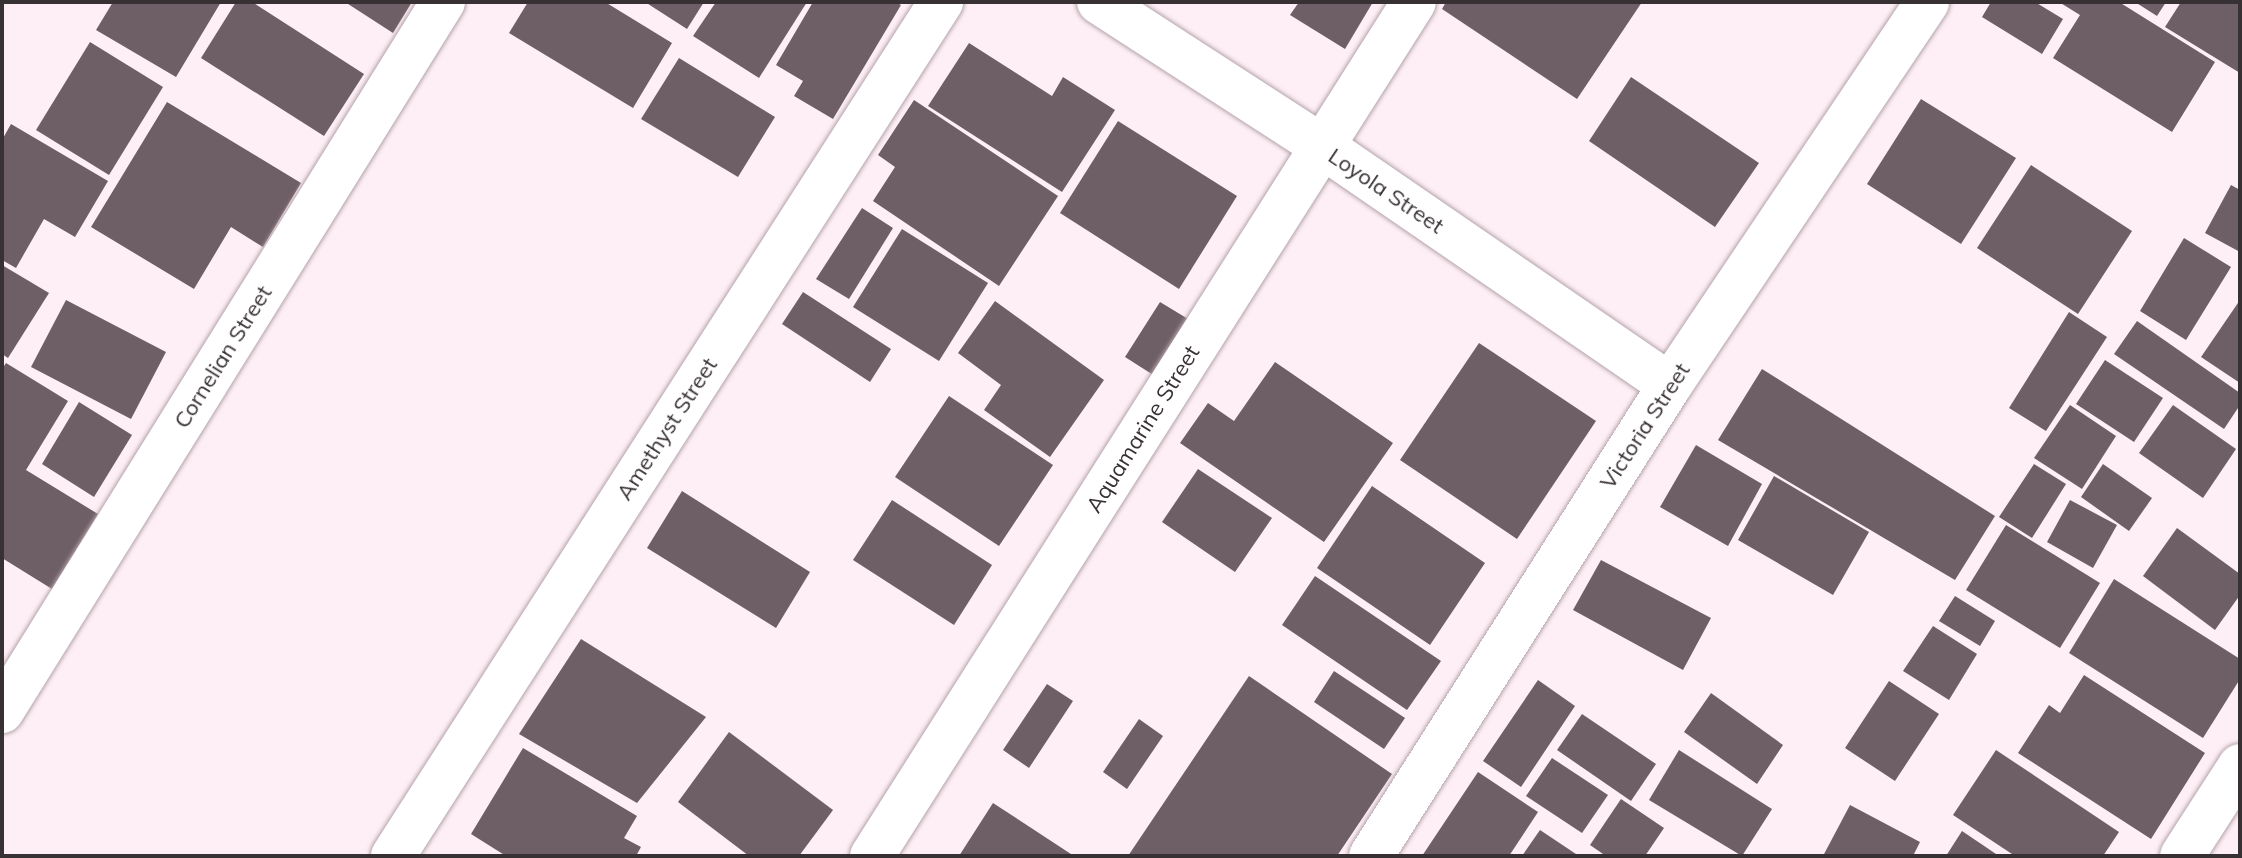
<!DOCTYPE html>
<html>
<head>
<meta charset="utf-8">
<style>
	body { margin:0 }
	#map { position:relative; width:2242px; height:858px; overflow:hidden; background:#feeff6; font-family:Mulish,sans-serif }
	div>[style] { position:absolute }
	.building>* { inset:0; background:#6e5e65 }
	.roads { filter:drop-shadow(0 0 2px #b4a3aa) drop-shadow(0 0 2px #b4a3aa) }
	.street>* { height:44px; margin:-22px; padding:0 22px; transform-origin:22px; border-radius:22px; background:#fff }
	span { translate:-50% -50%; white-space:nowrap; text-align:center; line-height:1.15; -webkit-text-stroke:8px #fff; paint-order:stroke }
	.street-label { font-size:22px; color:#383134 }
	.frame { position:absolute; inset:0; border:4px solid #383134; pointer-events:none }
</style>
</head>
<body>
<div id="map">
	<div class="building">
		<i style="clip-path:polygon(113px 2px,221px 2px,176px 77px,96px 30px)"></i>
		<i style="clip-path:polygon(236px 2px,252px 2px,364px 74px,324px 136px,201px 58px)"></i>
		<i style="clip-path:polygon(345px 2px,412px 2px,393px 33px)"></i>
		<i style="clip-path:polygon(528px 2px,605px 2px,672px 43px,633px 108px,509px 33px)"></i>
		<i style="clip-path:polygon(645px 2px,704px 2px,687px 29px)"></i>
		<i style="clip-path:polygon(716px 2px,807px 2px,759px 78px,693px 36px)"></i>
		<i style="clip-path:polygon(813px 2px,895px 2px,901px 5px,833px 119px,794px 96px,803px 81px,776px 65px)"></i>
		<i style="clip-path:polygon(1299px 2px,1373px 2px,1345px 49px,1290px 15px)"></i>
		<i style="clip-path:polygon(1446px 2px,1642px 2px,1577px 99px,1442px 9px)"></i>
		<i style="clip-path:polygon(1991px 2px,2035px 2px,2063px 19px,2042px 54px,1982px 17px)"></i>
		<i style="clip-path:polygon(2059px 2px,2119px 2px,2215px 62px,2172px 132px,2053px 58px,2080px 15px)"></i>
		<i style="clip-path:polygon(2135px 2px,2166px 2px,2157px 16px)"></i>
		<i style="clip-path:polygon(2181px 2px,2240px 2px,2240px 73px,2165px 27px)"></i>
		<i style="clip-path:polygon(90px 42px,163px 87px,109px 175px,36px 130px)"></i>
		<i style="clip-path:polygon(969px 43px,1052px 96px,1063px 77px,1115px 110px,1062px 192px,928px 106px)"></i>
		<i style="clip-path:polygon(679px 58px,775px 117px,738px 177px,641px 119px)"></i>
		<i style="clip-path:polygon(1631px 77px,1759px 163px,1715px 227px,1589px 141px)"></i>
		<i style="clip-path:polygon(1921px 99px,2016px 158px,1961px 244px,1867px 184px)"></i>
		<i style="clip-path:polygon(914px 100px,1058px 196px,999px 286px,873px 201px,895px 167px,878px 155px)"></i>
		<i style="clip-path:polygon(167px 102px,301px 183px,263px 247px,231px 227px,194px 289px,91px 227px)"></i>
		<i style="clip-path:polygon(1118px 121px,1237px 196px,1179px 289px,1060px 213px)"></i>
		<i style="clip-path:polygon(11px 124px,108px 181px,75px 237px,44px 219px,16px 268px,2px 260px,2px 140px)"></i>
		<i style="clip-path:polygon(2031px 165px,2132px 231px,2078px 314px,1977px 248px)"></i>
		<i style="clip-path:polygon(2231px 185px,2240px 190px,2240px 252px,2205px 233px)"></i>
		<i style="clip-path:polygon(862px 208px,893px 228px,849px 299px,816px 279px)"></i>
		<i style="clip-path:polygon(902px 229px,988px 283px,939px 361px,853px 307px)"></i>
		<i style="clip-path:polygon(2184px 238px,2231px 267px,2186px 340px,2140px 311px)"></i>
		<i style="clip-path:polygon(2px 265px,49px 293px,8px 358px,2px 354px)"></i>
		<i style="clip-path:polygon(803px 292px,891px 349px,870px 382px,782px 324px)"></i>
		<i style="clip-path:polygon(66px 300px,166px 352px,131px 419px,31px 367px)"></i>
		<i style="clip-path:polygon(2240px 300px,2240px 383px,2201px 357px)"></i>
		<i style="clip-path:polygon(995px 301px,1104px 380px,1050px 457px,984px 410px,1001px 385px,958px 353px)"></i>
		<i style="clip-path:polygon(1160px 302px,1193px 322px,1158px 378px,1125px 357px)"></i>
		<i style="clip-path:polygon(2069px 312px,2107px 337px,2046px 431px,2009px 408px)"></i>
		<i style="clip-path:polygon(2137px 321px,2240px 393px,2240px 405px,2224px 429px,2114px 354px)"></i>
		<i style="clip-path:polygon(1479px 343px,1596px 421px,1517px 539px,1400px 460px)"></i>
		<i style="clip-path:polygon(2105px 360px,2163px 398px,2134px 442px,2076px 404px)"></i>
		<i style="clip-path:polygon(1275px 362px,1393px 443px,1324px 542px,1180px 443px,1208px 403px,1234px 421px)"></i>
		<i style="clip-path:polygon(6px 363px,68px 401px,26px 470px,98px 514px,52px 589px,2px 558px,2px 369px)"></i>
		<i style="clip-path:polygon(1762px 369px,1995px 516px,1955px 580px,1718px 440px)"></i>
		<i style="clip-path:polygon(949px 396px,1053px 465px,999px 546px,895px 477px)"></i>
		<i style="clip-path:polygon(79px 402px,132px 435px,94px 497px,42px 464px)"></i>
		<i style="clip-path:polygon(2070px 405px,2116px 436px,2082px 489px,2034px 458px)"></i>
		<i style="clip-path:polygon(2173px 405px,2236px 449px,2203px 498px,2139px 453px)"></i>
		<i style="clip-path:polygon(1696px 445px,1762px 484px,1728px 546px,1660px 507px)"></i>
		<i style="clip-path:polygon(2034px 464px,2066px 484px,2032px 538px,1999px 517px)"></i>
		<i style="clip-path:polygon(2103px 464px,2152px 498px,2129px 531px,2081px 497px)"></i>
		<i style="clip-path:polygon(1198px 469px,1272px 518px,1235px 572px,1162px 522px)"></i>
		<i style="clip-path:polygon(1774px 476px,1869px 532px,1833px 595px,1738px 540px)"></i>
		<i style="clip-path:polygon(1372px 486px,1485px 563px,1430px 645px,1317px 568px)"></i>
		<i style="clip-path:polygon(682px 491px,810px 572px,776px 628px,647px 548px)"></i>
		<i style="clip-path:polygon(892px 500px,992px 565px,954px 625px,853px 560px)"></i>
		<i style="clip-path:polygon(2070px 500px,2117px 525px,2093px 568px,2047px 542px)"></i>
		<i style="clip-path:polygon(2006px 525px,2100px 583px,2060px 648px,1966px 590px)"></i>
		<i style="clip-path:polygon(2177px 528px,2240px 574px,2240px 595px,2215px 630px,2143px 576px)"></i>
		<i style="clip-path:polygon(1601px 560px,1711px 618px,1683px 670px,1573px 610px)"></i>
		<i style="clip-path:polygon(1315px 576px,1441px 661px,1407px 710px,1282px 625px)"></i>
		<i style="clip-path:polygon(2114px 579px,2240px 659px,2240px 679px,2203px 738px,2069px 653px)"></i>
		<i style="clip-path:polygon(1955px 596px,1995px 621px,1980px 646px,1939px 621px)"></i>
		<i style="clip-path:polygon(1933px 626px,1977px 654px,1949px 700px,1903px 671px)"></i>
		<i style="clip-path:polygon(581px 639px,706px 717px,637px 803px,519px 734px)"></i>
		<i style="clip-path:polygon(1334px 671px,1405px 718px,1384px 749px,1314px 702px)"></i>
		<i style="clip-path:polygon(2084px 675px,2205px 753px,2151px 839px,2018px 753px,2049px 705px,2060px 713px)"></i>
		<i style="clip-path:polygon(1249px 676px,1392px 774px,1337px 856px,1128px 856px)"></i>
		<i style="clip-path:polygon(1538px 680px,1575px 706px,1521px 787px,1483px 761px)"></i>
		<i style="clip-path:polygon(1889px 681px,1939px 714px,1895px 781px,1845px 748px)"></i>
		<i style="clip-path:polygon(1047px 684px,1073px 701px,1029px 768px,1003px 750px)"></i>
		<i style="clip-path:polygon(1711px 693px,1783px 745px,1757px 784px,1684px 732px)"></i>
		<i style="clip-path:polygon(1582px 714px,1656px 764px,1631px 801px,1557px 750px)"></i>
		<i style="clip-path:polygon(1139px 719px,1163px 736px,1127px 789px,1103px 772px)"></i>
		<i style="clip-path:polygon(729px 732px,833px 810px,799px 856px,749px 856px,678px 802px)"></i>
		<i style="clip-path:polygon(523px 748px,637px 816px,624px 838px,641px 847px,636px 856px,506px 856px,471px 834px)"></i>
		<i style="clip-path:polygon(1679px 750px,1772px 809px,1742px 856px,1649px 800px)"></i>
		<i style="clip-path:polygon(1996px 750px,2119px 832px,2103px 856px,2015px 856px,1953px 815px)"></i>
		<i style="clip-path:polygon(1552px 758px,1608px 795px,1582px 833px,1526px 796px)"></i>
		<i style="clip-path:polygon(1478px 772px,1538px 812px,1509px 856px,1422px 856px)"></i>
		<i style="clip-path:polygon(1621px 799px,1664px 828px,1645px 856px,1606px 856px,1590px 845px)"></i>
		<i style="clip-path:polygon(993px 803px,1074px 856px,959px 856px)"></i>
		<i style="clip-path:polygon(1850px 805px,1920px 842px,1913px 856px,1823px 856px)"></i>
		<i style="clip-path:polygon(1540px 830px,1579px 856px,1522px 856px)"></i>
		<i style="clip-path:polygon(1962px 831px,1999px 856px,1946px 856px)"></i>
	</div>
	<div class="roads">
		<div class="street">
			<i style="left:1099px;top:2px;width:265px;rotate:32.9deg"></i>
			<i style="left:1322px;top:146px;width:422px;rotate:34.5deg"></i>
			<i style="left:2px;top:711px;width:835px;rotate:-58.12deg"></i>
			<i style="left:393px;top:856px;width:1015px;rotate:-57.31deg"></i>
			<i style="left:872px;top:856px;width:1011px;rotate:-57.6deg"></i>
			<i style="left:1371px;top:856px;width:558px;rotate:-57.59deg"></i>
			<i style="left:1670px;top:385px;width:461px;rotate:-56.1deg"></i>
			<i style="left:2182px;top:856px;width:107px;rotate:-57.2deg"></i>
		</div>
	</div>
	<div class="street-label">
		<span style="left:1386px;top:191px;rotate:34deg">Loyola Street</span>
		<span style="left:223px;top:357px;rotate:-58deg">Cornelian Street</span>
		<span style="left:1645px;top:426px;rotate:-57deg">Victoria Street</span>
		<span style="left:667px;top:429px;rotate:-57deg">Amethyst Street</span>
		<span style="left:1143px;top:429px;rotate:-58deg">Aquamarine Street</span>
	</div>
	<div class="frame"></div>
</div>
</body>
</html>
